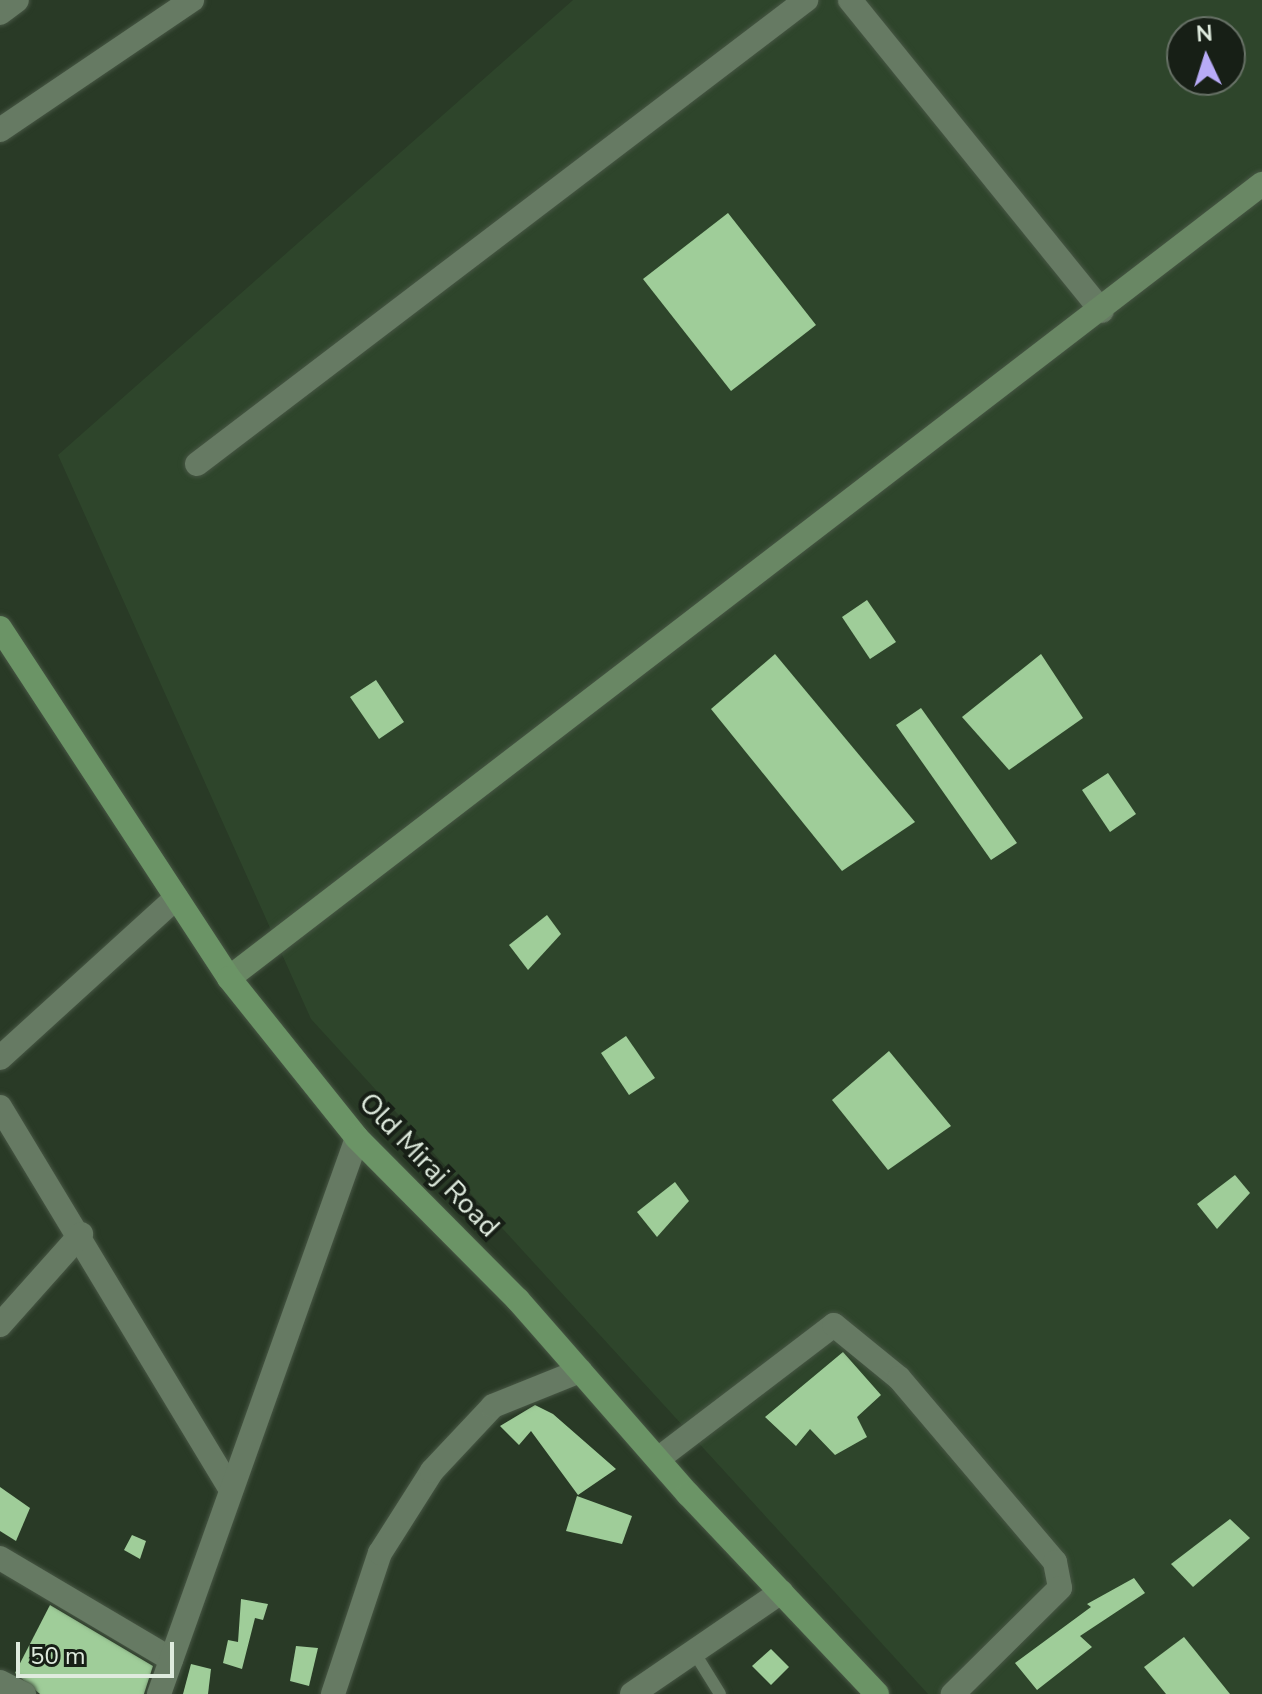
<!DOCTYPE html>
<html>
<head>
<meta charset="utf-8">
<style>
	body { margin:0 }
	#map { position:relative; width:1262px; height:1694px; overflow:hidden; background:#293a26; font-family:"Nunito Sans",sans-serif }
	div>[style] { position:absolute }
	.built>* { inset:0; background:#2e452b }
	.building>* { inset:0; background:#9fcd99 }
	.roads { filter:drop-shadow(0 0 2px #475644) drop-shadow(0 0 2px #475644) }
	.service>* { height:12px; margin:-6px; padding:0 6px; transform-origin:6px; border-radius:6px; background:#667a63 }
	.minor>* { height:24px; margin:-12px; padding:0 12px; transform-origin:12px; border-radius:12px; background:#667a63 }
	.secondary>* { height:24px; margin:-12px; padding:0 12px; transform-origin:12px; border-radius:12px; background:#698764 }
	.primary>* { height:24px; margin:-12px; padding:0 12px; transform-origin:12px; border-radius:12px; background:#6b9466 }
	span { translate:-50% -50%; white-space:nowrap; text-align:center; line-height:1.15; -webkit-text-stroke:8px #171f16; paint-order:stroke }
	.street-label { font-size:28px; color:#dfebde }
	.north { position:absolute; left:1166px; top:16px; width:80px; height:80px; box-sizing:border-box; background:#171f16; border:2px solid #677166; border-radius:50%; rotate:356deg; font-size:22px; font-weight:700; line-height:32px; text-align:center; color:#dfebde }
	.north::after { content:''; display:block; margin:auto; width:28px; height:36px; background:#b8abf7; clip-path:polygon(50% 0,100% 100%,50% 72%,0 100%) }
	.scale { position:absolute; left:16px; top:1642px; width:158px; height:36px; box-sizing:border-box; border:4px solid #dfebde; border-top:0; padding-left:10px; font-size:24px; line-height:28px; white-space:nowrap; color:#dfebde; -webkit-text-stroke:6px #171f16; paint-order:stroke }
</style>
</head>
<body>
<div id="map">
	<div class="built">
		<i style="clip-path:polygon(evenodd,573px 0,1262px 0,1262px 1694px,928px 1694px,311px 1019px,58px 455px,573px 0,1182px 32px,1230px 32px,1230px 80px,1182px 80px,1182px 32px)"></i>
	</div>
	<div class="building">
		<i style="clip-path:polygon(728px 213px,816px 325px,731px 391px,643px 279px)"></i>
		<i style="clip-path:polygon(867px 600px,896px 642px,870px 659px,842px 617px)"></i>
		<i style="clip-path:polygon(775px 654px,915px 822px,842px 871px,711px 709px)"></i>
		<i style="clip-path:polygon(1041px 654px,1083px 718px,1009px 770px,962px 717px)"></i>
		<i style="clip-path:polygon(376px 680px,404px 722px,379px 739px,350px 697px)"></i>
		<i style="clip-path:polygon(921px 708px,1017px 843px,991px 860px,896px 725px)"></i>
		<i style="clip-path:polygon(1108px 773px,1136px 814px,1110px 832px,1082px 790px)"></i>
		<i style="clip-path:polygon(547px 915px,561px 934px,528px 970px,509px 945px)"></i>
		<i style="clip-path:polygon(626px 1036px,655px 1078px,629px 1095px,601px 1053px)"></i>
		<i style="clip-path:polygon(889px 1051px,951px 1126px,888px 1170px,832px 1100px)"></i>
		<i style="clip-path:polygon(1235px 1175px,1250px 1193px,1217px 1229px,1197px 1204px)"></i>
		<i style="clip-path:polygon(675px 1182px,689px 1201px,657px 1237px,637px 1212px)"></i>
		<i style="clip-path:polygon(843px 1352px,881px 1395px,857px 1417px,867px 1437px,835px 1455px,810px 1429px,796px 1446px,765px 1417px)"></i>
		<i style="clip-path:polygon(535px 1405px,553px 1414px,616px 1469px,578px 1495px,531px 1431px,519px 1445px,500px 1426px)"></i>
		<i style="clip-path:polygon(0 1487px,30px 1508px,16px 1541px,0 1531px)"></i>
		<i style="clip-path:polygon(577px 1496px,632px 1516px,622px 1544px,566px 1531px)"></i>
		<i style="clip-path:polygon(1230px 1519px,1250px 1538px,1193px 1587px,1171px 1564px)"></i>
		<i style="clip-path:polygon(132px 1535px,146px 1541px,140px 1559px,124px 1550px)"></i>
		<i style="clip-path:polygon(1134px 1578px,1145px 1593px,1080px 1636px,1092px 1647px,1037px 1690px,1015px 1663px,1091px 1607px,1087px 1604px)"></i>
		<i style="clip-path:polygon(241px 1599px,268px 1604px,263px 1620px,255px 1618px,242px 1669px,223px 1663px,228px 1640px,238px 1642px)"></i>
		<i style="clip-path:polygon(50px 1605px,153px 1666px,144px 1694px,40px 1694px,15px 1673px)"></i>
		<i style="clip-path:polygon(1184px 1637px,1230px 1694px,1166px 1694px,1144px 1667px)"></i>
		<i style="clip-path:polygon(296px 1646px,318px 1648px,309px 1686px,290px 1681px)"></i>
		<i style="clip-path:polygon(771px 1649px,789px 1667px,771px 1685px,752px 1666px)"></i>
		<i style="clip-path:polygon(191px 1664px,211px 1669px,208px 1694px,183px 1694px)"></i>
	</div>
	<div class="roads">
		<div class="service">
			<i style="left:694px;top:1652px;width:49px;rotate:58.2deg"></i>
		</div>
		<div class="minor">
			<i style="left:850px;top:0;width:400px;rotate:51deg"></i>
			<i style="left:0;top:13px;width:21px;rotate:-37deg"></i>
			<i style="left:0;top:130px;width:232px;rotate:-34.1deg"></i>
			<i style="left:197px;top:464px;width:766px;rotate:-37.3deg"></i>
			<i style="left:0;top:1058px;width:238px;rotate:-42.3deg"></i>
			<i style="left:0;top:1107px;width:447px;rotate:58.9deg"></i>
			<i style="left:0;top:1325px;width:122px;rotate:-48.3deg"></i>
			<i style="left:658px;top:1459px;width:221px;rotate:-37.3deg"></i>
			<i style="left:834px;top:1325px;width:84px;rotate:39.2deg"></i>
			<i style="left:899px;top:1378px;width:241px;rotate:49.7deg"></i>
			<i style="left:1055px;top:1562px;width:26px;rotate:79deg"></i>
			<i style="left:1060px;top:1588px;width:151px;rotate:135.3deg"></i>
			<i style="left:0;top:1558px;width:199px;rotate:30.6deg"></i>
			<i style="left:0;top:1682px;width:27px;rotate:27deg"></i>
			<i style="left:159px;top:1694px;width:590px;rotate:-70.4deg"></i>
			<i style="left:333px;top:1694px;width:149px;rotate:-71.6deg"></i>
			<i style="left:380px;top:1553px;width:97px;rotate:-57.6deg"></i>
			<i style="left:432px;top:1471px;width:89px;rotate:-46.8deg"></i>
			<i style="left:493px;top:1406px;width:94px;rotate:-21.9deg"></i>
			<i style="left:632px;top:1694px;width:181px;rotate:-34.4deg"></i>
		</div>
		<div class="secondary">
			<i style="left:229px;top:978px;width:1303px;rotate:-37.55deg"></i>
		</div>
		<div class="primary">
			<i style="left:0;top:628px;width:418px;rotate:56.8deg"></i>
			<i style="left:229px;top:978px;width:205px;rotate:51.3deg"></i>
			<i style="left:357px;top:1138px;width:228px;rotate:45.2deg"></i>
			<i style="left:518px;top:1300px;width:258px;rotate:48.8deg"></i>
			<i style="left:688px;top:1494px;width:275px;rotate:46.6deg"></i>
		</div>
	</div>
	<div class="street-label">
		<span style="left:429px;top:1165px;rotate:46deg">Old Miraj Road</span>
	</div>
	<div class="north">N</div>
	<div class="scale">50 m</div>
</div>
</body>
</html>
